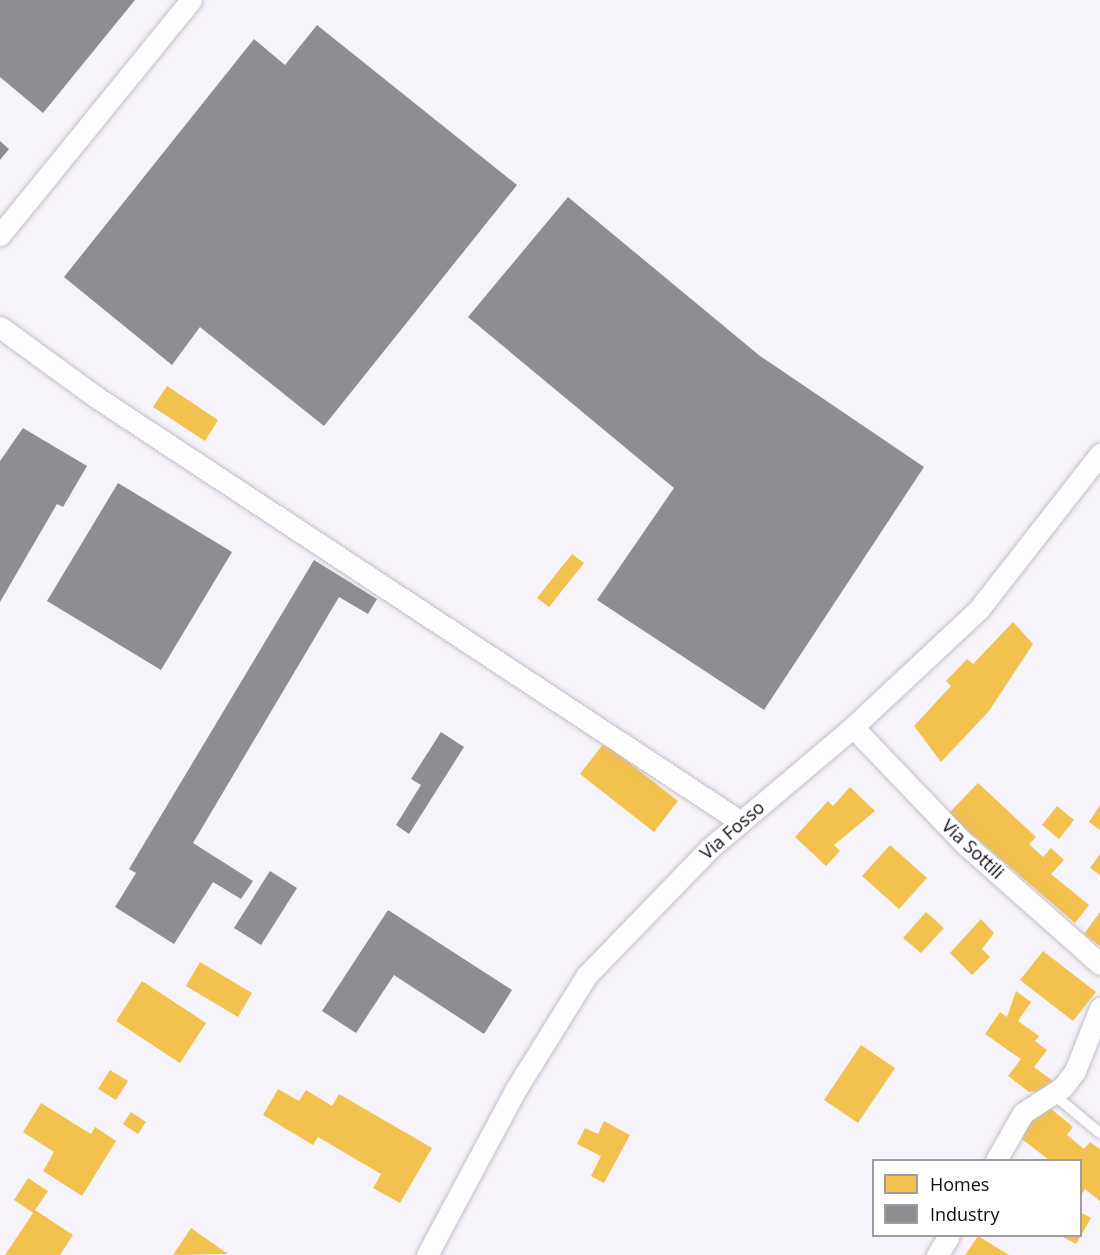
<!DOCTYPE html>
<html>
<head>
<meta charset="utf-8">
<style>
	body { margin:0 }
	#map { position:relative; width:1100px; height:1255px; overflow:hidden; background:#f7f3fa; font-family:"Open Sans",sans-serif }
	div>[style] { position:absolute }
	.homes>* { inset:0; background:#f2c14e }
	.industry>* { inset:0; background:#8d8d92 }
	.roads { filter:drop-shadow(0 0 2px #c3bec7) drop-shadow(0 0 2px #c3bec7) }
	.lane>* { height:10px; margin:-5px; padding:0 5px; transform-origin:5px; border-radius:5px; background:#fefdfe }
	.street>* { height:21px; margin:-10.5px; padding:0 10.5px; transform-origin:10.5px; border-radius:10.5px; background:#fefdfe }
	span { translate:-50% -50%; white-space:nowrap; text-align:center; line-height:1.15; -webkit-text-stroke:6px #fff; paint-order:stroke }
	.street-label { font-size:18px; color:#110a15 }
	.legend { position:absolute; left:872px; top:1159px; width:210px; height:78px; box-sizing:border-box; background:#fff; border:2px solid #a09da1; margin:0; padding:8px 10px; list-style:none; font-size:18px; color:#110a15 }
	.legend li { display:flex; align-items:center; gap:12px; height:30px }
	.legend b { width:30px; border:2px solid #a09da1 }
</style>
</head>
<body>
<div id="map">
	<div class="homes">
		<i style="clip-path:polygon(167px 386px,218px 420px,205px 441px,153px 407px)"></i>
		<i style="clip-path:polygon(572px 554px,584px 563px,549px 607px,537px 598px)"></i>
		<i style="clip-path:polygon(1013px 622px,1033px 644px,989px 711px,941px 762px,914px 726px,951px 686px,946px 681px,967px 659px,973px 664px)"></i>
		<i style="clip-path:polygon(604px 743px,678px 801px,654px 832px,580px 774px)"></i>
		<i style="clip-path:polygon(978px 783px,1036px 837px,1029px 844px,1043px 857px,1051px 848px,1064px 860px,1051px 874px,1089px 905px,1075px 923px,948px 814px)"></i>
		<i style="clip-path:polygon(850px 787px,875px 811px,834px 845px,840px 851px,826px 866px,795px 837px,828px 801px,833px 806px)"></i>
		<i style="clip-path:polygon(1100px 805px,1100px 830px,1089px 822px)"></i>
		<i style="clip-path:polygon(1057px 806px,1074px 820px,1059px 839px,1042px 825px)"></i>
		<i style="clip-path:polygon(890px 845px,927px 878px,899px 909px,862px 876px)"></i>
		<i style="clip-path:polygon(1100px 854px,1100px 875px,1090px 868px)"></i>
		<i style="clip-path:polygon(926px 912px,944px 928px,921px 953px,903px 938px)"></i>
		<i style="clip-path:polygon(1100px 912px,1100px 946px,1084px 934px)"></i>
		<i style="clip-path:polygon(981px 919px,994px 933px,982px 949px,990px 957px,972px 975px,950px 953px)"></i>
		<i style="clip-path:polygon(1043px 951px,1096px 992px,1073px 1021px,1020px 980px)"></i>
		<i style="clip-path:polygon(200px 962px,252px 993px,238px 1017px,186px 986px)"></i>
		<i style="clip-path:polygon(142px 981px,206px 1023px,180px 1063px,116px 1021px)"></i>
		<i style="clip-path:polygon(1016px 991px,1031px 1002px,1018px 1021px,1039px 1036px,1035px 1041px,1047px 1050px,1034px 1067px,1053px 1081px,1046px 1091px,1029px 1092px,1008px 1076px,1021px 1059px,985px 1034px,1000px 1012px,1007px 1017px)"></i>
		<i style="clip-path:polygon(861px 1045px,895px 1068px,858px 1123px,824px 1100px)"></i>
		<i style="clip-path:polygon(110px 1070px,128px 1081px,116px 1100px,98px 1089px)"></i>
		<i style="clip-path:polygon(278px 1089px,299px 1101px,306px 1090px,332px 1106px,339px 1094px,432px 1148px,400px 1203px,373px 1188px,381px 1174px,318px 1137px,313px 1145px,263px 1115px)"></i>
		<i style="clip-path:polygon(41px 1103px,91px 1134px,95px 1127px,116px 1141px,82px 1196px,43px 1171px,54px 1152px,23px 1132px)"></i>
		<i style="clip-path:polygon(1044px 1103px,1073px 1127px,1067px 1135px,1084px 1149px,1090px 1142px,1100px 1149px,1100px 1201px,1085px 1189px,1080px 1197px,1080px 1160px,1049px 1160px,1018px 1136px)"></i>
		<i style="clip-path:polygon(131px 1112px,146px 1122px,138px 1134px,123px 1124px)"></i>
		<i style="clip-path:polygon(604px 1121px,630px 1135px,604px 1183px,591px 1176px,601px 1156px,577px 1144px,585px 1128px,598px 1134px)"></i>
		<i style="clip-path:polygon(28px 1178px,48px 1191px,35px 1210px,73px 1235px,60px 1255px,5px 1255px,33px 1213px,14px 1200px)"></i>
		<i style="clip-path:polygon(1080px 1212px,1091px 1218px,1076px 1244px,1061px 1236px,1080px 1236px)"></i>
		<i style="clip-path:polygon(191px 1228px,228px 1254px,173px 1255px)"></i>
		<i style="clip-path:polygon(978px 1236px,1009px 1255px,965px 1255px)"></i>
	</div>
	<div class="industry">
		<i style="clip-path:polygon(0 0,135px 0,43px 113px,0 77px)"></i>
		<i style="clip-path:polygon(317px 25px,517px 185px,324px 426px,200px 327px,172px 365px,64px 277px,254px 39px,285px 65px)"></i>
		<i style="clip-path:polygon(0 141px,9px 149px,0 160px)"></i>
		<i style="clip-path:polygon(568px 197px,760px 356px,924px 467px,764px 710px,597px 600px,674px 488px,468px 317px)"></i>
		<i style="clip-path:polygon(23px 428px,87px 466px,63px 507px,57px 504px,0 602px,0 461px)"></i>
		<i style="clip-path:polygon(118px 483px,232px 552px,161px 670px,47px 601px)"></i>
		<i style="clip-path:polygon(314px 560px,377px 599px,368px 614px,339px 597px,193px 843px,253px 881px,241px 899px,213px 882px,174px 944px,115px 907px,136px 873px,129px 869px)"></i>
		<i style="clip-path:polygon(441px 732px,464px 747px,409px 834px,396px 825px,421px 785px,411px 779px)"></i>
		<i style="clip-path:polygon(270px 871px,297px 888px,261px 945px,234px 928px)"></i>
		<i style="clip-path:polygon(388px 910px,512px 990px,484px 1034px,394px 975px,356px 1033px,322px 1011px)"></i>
	</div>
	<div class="roads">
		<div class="lane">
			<i style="left:1053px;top:1094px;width:61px;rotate:39.7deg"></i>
		</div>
		<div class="street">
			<i style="left:0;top:235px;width:303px;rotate:-50.9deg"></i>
			<i style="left:0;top:327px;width:119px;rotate:36.1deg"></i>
			<i style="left:96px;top:397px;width:772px;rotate:33.38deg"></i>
			<i style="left:853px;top:727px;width:162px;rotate:46.3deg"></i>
			<i style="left:965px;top:844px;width:181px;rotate:41.6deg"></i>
			<i style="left:996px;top:1160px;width:54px;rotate:-60.1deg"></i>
			<i style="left:1023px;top:1113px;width:48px;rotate:-33deg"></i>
			<i style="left:1063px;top:1087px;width:20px;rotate:-53deg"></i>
			<i style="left:1075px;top:1071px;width:68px;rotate:-68.4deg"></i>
			<i style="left:427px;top:1255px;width:188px;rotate:-61.8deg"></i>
			<i style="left:516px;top:1089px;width:134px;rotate:-58.1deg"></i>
			<i style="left:587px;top:975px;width:177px;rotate:-45.9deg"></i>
			<i style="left:710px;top:848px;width:187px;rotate:-40.2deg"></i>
			<i style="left:853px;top:727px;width:173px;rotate:-43.1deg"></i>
			<i style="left:979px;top:609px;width:197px;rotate:-52deg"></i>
			<i style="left:937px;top:1255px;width:22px;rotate:-58deg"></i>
		</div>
	</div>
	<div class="street-label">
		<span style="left:732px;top:830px;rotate:-41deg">Via Fosso</span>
		<span style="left:973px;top:849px;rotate:43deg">Via Sottili</span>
	</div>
	<ul class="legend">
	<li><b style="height:16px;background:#f2c14e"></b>Homes</li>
	<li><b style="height:16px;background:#8d8d92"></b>Industry</li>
	</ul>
</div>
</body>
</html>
